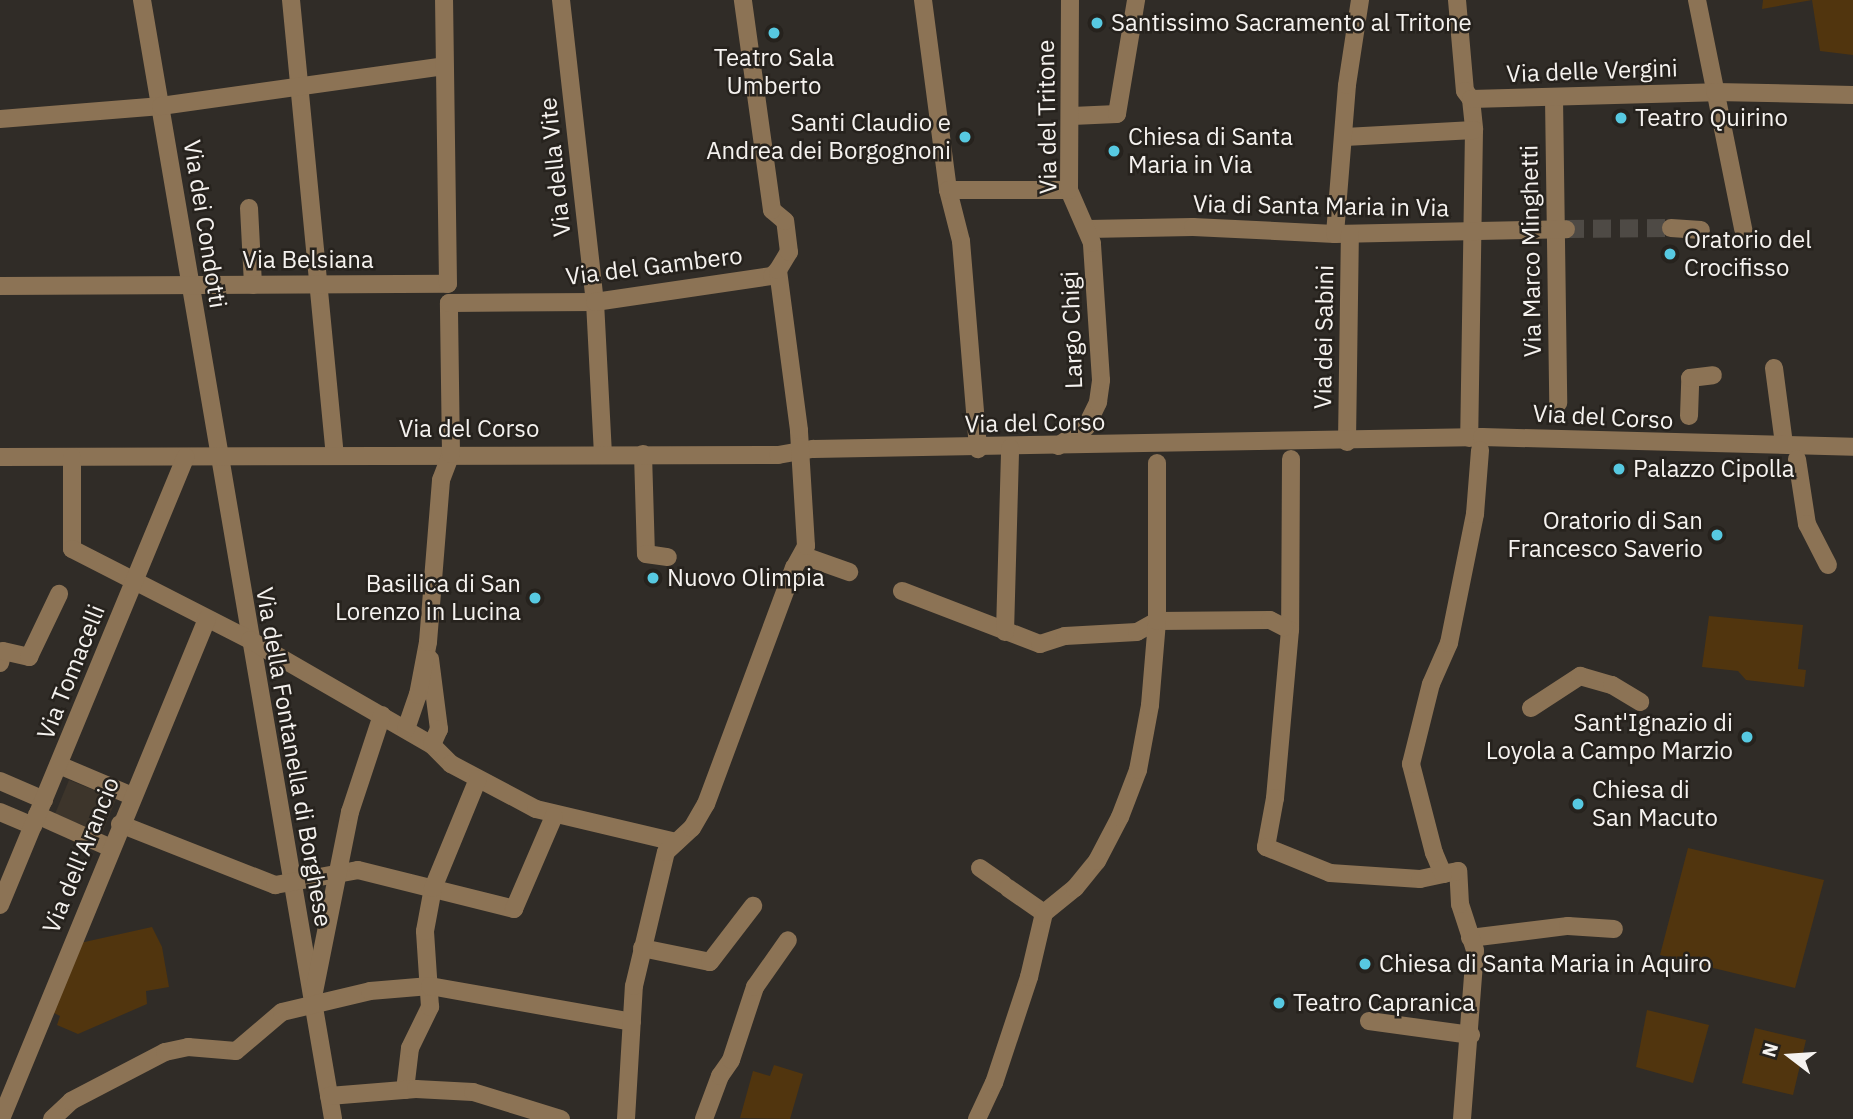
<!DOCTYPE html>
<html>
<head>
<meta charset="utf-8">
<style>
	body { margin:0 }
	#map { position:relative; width:1853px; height:1119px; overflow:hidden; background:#302c27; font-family:"IBM Plex Sans",sans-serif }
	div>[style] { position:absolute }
	.built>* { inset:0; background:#3d352b }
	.green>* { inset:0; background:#51350e }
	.minor-tunnel>* { height:18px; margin-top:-9px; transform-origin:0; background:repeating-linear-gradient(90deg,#4e4a45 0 18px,transparent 0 27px) }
	.minor>* { height:18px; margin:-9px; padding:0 9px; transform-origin:9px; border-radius:9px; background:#8c7355 }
	.dots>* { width:19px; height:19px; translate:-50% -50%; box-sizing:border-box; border:4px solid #26221d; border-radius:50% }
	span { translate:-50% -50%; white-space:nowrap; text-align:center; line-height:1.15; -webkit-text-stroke:5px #26221d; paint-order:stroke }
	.poi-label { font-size:24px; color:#f5f2ef }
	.left { translate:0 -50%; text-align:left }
	.right { translate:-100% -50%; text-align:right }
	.street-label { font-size:24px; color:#f5f2ef }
	.north { position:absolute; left:1755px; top:1021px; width:70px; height:70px; -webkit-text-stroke:5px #26221d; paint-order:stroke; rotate:287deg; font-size:19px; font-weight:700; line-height:28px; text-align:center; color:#f5f2ef }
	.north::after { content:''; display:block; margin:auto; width:24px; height:32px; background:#f5f2ef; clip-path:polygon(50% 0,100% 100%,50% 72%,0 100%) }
</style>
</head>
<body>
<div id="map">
	<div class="built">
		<i style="clip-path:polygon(69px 780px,116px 799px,102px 833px,55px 814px)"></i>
	</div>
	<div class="green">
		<i style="clip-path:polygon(1763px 0,1853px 0,1853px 55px,1820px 51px,1812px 0,1762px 9px)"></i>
		<i style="clip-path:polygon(1709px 616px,1803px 625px,1798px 669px,1806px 670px,1804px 687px,1746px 680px,1738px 671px,1702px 667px)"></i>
		<i style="clip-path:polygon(1688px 848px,1824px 880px,1795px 988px,1660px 955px)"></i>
		<i style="clip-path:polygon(152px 927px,162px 947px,169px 987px,146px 991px,147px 1004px,78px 1034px,57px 1025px,60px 1016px,52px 1012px,80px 943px)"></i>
		<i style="clip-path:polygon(1647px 1010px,1709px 1025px,1693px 1083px,1636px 1067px)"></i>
		<i style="clip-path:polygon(1755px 1028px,1806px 1040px,1793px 1095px,1742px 1083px)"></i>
		<i style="clip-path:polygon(774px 1065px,803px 1074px,790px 1119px,740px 1118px,753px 1071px,770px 1076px)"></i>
	</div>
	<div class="minor-tunnel">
		<i style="left:1566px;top:229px;width:105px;rotate:-0.5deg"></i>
	</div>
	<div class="minor">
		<i style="left:142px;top:0;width:1135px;rotate:80.31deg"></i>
		<i style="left:291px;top:0;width:455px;rotate:84.5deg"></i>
		<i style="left:561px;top:0;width:304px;rotate:83.6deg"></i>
		<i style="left:595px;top:302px;width:152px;rotate:87deg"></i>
		<i style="left:923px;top:0;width:192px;rotate:82.5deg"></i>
		<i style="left:948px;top:190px;width:53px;rotate:75.7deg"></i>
		<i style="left:961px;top:241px;width:209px;rotate:85.3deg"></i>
		<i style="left:1457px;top:0;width:91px;rotate:85deg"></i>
		<i style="left:1465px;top:91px;width:10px;rotate:53deg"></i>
		<i style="left:1471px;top:99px;width:31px;rotate:84deg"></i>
		<i style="left:1474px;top:130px;width:308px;rotate:90.9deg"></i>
		<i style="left:1697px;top:0;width:234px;rotate:78.6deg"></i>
		<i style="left:1554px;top:98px;width:305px;rotate:89.2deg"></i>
		<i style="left:1471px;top:99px;width:244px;rotate:-1.6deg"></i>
		<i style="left:1715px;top:92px;width:138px;rotate:1.2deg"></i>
		<i style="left:1072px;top:116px;width:45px;rotate:-2.5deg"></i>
		<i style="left:1117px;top:114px;width:116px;rotate:-80.5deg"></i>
		<i style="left:0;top:119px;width:162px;rotate:-4.6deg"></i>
		<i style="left:161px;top:106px;width:286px;rotate:-8deg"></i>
		<i style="left:1345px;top:137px;width:129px;rotate:-3.1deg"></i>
		<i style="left:948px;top:190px;width:121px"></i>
		<i style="left:249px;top:208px;width:77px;rotate:87deg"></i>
		<i style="left:1671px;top:228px;width:30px;rotate:4deg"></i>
		<i style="left:1088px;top:229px;width:105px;rotate:-1.1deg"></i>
		<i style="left:1193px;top:227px;width:142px;rotate:2.8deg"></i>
		<i style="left:1335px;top:234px;width:231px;rotate:-1.2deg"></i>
		<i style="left:1335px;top:234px;width:149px;rotate:-85.4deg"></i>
		<i style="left:1347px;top:85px;width:86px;rotate:-81.3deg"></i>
		<i style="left:0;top:286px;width:448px;rotate:-0.3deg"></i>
		<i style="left:448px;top:284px;width:284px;rotate:-90.8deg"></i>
		<i style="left:1774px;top:368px;width:69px;rotate:82.5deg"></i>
		<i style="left:1689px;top:416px;width:38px;rotate:-88deg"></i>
		<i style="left:1690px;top:378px;width:23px;rotate:-7deg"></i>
		<i style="left:1347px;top:442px;width:208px;rotate:-89.2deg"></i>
		<i style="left:1058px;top:446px;width:34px;rotate:-34deg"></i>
		<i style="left:1086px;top:427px;width:28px;rotate:-64deg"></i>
		<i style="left:1098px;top:402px;width:22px;rotate:-82deg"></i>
		<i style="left:1101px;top:380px;width:137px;rotate:-93.8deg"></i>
		<i style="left:1092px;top:243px;width:58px;rotate:-113.5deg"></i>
		<i style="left:1069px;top:190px;width:190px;rotate:-89.7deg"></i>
		<i style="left:643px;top:454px;width:100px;rotate:88.3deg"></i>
		<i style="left:646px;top:554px;width:22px;rotate:8deg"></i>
		<i style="left:0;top:457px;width:778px;rotate:-0.15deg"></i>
		<i style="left:778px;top:455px;width:36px;rotate:-10deg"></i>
		<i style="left:813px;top:449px;width:669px;rotate:-1.03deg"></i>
		<i style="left:1482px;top:437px;width:371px;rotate:1.5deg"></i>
		<i style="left:72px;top:457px;width:92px;rotate:90deg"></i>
		<i style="left:72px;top:549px;width:200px;rotate:27.1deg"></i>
		<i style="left:250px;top:640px;width:210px;rotate:30deg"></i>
		<i style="left:432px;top:745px;width:27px;rotate:45deg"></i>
		<i style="left:451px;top:764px;width:96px;rotate:27.9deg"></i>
		<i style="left:536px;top:809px;width:144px;rotate:13.3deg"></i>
		<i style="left:1291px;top:459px;width:171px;rotate:90.3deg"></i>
		<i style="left:1290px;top:630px;width:169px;rotate:95.1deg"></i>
		<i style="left:1275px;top:798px;width:50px;rotate:100.4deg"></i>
		<i style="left:1266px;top:847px;width:69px;rotate:22.1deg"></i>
		<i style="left:1330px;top:873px;width:90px;rotate:3.8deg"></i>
		<i style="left:1420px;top:879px;width:24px;rotate:-12deg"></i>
		<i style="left:1797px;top:459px;width:66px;rotate:81.3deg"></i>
		<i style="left:1807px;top:524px;width:46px;rotate:62.9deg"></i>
		<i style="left:804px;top:556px;width:48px;rotate:19.6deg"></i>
		<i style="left:902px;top:591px;width:148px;rotate:21deg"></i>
		<i style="left:1040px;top:644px;width:26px;rotate:-18deg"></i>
		<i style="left:1065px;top:636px;width:72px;rotate:-3.2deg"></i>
		<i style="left:1137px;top:632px;width:23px;rotate:-29deg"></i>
		<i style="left:1157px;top:621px;width:113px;rotate:-0.5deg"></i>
		<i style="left:1270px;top:620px;width:16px;rotate:27deg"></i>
		<i style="left:1005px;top:632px;width:184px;rotate:-88.4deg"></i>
		<i style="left:430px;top:659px;width:71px;rotate:82.7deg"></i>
		<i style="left:439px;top:729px;width:17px;rotate:114deg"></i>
		<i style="left:0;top:663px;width:12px;rotate:-76deg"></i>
		<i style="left:3px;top:651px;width:27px;rotate:13deg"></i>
		<i style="left:29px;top:657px;width:70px;rotate:-64.5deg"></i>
		<i style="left:1531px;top:708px;width:59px;rotate:-33.1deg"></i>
		<i style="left:1580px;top:676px;width:33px;rotate:16deg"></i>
		<i style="left:1612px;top:685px;width:33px;rotate:31deg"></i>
		<i style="left:406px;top:729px;width:36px;rotate:-71deg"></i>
		<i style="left:418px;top:695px;width:54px;rotate:-79.3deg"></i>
		<i style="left:428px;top:642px;width:163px;rotate:-85.4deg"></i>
		<i style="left:441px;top:480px;width:28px;rotate:-69deg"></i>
		<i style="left:451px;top:454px;width:151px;rotate:-90.8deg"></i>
		<i style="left:449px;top:303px;width:146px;rotate:-0.4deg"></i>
		<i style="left:595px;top:302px;width:179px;rotate:-8.4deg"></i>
		<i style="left:772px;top:276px;width:8px;rotate:-45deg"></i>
		<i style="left:59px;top:765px;width:79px;rotate:23deg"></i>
		<i style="left:0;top:781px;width:48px;rotate:23.4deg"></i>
		<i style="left:0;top:812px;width:36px;rotate:23deg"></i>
		<i style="left:37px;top:815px;width:81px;rotate:24deg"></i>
		<i style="left:120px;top:824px;width:167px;rotate:21.5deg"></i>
		<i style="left:275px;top:885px;width:84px;rotate:-10.2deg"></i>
		<i style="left:358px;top:870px;width:161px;rotate:14deg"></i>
		<i style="left:514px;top:909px;width:101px;rotate:-66.7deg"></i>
		<i style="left:980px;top:868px;width:29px;rotate:35deg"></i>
		<i style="left:1008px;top:888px;width:44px;rotate:34.8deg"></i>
		<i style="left:0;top:905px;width:485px;rotate:-67.5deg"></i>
		<i style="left:1470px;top:938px;width:99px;rotate:-7deg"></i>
		<i style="left:1568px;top:926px;width:46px;rotate:3.7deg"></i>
		<i style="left:642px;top:948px;width:69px;rotate:11.6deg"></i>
		<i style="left:710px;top:962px;width:71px;rotate:-52.5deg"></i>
		<i style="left:313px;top:997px;width:189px;rotate:-78.7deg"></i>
		<i style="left:350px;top:812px;width:102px;rotate:-71.7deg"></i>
		<i style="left:1369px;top:1021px;width:103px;rotate:7.8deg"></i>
		<i style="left:405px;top:1090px;width:42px;rotate:-83.2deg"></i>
		<i style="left:410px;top:1048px;width:46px;rotate:-64deg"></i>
		<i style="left:430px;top:1007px;width:76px;rotate:-93.8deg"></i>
		<i style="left:425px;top:931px;width:44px;rotate:-79.5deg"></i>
		<i style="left:433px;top:888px;width:118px;rotate:-67.6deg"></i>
		<i style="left:329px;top:1096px;width:87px;rotate:-4.6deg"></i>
		<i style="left:416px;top:1089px;width:57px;rotate:3deg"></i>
		<i style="left:473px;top:1092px;width:92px;rotate:17.1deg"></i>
		<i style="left:1px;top:1119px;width:541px;rotate:-67.61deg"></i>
		<i style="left:52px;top:1119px;width:26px;rotate:-43deg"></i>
		<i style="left:71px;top:1101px;width:106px;rotate:-27.5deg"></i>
		<i style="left:165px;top:1052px;width:24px;rotate:-12deg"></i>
		<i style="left:188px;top:1047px;width:48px;rotate:4.8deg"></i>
		<i style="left:236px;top:1051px;width:60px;rotate:-40.3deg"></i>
		<i style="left:282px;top:1012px;width:90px;rotate:-13.4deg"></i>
		<i style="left:370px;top:991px;width:60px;rotate:-4.8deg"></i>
		<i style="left:430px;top:986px;width:205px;rotate:10.1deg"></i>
		<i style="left:626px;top:1119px;width:133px;rotate:-86.6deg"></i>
		<i style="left:634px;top:986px;width:138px;rotate:-76.6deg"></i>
		<i style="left:666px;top:852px;width:35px;rotate:-43deg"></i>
		<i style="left:692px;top:828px;width:28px;rotate:-60deg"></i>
		<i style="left:706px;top:804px;width:252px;rotate:-69.6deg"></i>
		<i style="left:794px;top:568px;width:25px;rotate:-61deg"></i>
		<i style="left:806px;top:546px;width:116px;rotate:-93.5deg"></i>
		<i style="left:799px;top:430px;width:161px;rotate:-97.5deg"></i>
		<i style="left:778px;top:270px;width:21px;rotate:-59deg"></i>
		<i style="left:789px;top:252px;width:31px;rotate:-97deg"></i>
		<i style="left:785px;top:221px;width:17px;rotate:-140deg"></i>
		<i style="left:772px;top:210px;width:212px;rotate:-97.9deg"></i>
		<i style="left:704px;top:1119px;width:46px;rotate:-69.6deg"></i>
		<i style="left:720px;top:1076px;width:19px;rotate:-55deg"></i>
		<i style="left:731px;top:1060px;width:77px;rotate:-71.8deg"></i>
		<i style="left:755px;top:987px;width:57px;rotate:-54.9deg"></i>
		<i style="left:977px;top:1119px;width:40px;rotate:-65deg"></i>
		<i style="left:994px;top:1083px;width:112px;rotate:-71.7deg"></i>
		<i style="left:1029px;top:977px;width:66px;rotate:-76.8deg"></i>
		<i style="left:1044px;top:913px;width:40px;rotate:-39deg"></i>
		<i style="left:1075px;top:888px;width:35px;rotate:-51deg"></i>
		<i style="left:1097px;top:861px;width:50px;rotate:-62.4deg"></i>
		<i style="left:1120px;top:817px;width:50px;rotate:-69deg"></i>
		<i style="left:1138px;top:770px;width:66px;rotate:-79.5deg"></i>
		<i style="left:1150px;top:705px;width:84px;rotate:-85.2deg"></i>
		<i style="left:1157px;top:621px;width:158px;rotate:-90deg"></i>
		<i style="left:1462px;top:1119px;width:169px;rotate:-85.6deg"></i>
		<i style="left:1475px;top:950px;width:48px;rotate:-108.1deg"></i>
		<i style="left:1460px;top:904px;width:33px;rotate:-93deg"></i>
		<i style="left:1458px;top:871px;width:15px;rotate:169deg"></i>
		<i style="left:1443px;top:874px;width:23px;rotate:-113deg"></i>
		<i style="left:1434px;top:853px;width:92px;rotate:-104.5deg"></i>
		<i style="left:1411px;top:764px;width:82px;rotate:-76deg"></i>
		<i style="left:1431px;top:684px;width:45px;rotate:-66.3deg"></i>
		<i style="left:1449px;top:643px;width:132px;rotate:-78.6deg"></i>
		<i style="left:1475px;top:514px;width:64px;rotate:-85.5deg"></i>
	</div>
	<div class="dots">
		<i style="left:1097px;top:23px;background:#57c9e1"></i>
		<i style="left:774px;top:33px;background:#57c9e1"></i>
		<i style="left:1621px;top:118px;background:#57c9e1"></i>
		<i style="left:965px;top:137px;background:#57c9e1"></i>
		<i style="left:1114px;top:151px;background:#57c9e1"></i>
		<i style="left:1670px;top:254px;background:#57c9e1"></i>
		<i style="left:1619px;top:469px;background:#57c9e1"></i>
		<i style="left:1717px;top:535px;background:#57c9e1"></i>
		<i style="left:653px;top:578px;background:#57c9e1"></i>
		<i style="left:535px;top:598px;background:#57c9e1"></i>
		<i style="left:1747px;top:737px;background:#57c9e1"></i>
		<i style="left:1578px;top:804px;background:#57c9e1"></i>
		<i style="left:1365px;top:964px;background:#57c9e1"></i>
		<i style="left:1279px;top:1003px;background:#57c9e1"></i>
	</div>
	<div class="poi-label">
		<span class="left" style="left:1111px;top:23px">Santissimo Sacramento al Tritone</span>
		<span style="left:774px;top:72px">Teatro Sala<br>Umberto</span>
		<span class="left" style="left:1635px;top:118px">Teatro Quirino</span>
		<span class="right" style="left:951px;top:137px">Santi Claudio e<br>Andrea dei Borgognoni</span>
		<span class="left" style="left:1128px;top:151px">Chiesa di Santa<br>Maria in Via</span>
		<span class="left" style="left:1684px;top:254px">Oratorio del<br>Crocifisso</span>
		<span class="left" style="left:1633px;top:469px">Palazzo Cipolla</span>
		<span class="right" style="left:1703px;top:535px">Oratorio di San<br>Francesco Saverio</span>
		<span class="left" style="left:667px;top:578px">Nuovo Olimpia</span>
		<span class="right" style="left:521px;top:598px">Basilica di San<br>Lorenzo in Lucina</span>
		<span class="right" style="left:1733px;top:737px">Sant'Ignazio di<br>Loyola a Campo Marzio</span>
		<span class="left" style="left:1592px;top:804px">Chiesa di<br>San Macuto</span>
		<span class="left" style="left:1379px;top:964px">Chiesa di Santa Maria in Aquiro</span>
		<span class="left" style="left:1293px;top:1003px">Teatro Capranica</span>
	</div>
	<div class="street-label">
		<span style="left:1592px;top:71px;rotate:-2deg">Via delle Vergini</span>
		<span style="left:1047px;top:117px;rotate:-91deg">Via del Tritone</span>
		<span style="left:555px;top:167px;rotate:-96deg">Via della Vite</span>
		<span style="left:1321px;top:206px;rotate:1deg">Via di Santa Maria in Via</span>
		<span style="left:205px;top:224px;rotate:81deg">Via dei Condotti</span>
		<span style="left:1531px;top:251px;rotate:-91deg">Via Marco Minghetti</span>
		<span style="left:308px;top:260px">Via Belsiana</span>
		<span style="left:654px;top:266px;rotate:-7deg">Via del Gambero</span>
		<span style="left:1072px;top:330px;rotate:-92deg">Largo Chigi</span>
		<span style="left:1324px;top:337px;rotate:-89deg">Via dei Sabini</span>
		<span style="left:1603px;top:417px;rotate:3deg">Via del Corso</span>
		<span style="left:1035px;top:423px;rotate:-1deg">Via del Corso</span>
		<span style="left:469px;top:429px">Via del Corso</span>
		<span style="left:71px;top:672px;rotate:-68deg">Via Tomacelli</span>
		<span style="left:294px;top:757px;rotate:80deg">Via della Fontanella di Borghese</span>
		<span style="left:81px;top:855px;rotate:-68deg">Via dell'Arancio</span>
	</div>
	<div class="north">N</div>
</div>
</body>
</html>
